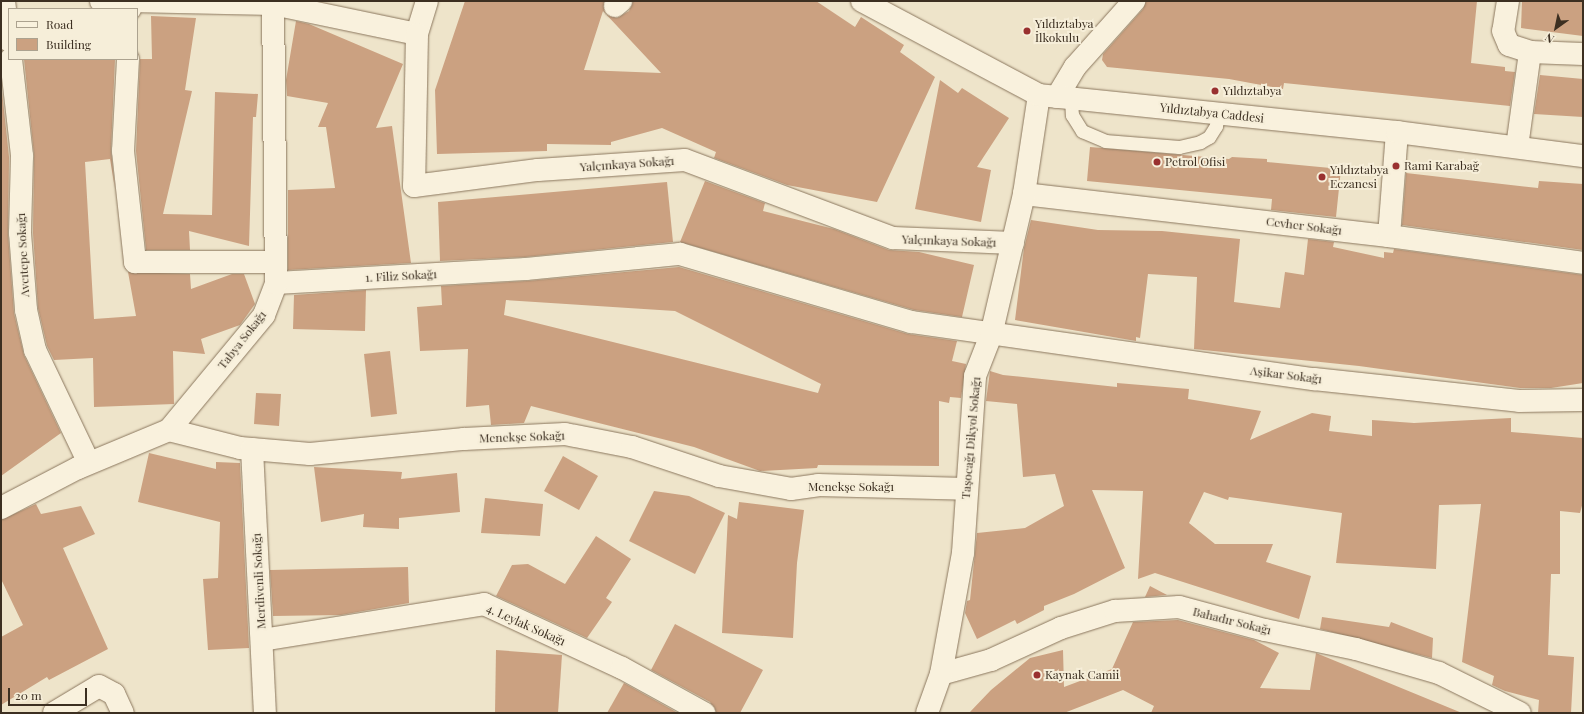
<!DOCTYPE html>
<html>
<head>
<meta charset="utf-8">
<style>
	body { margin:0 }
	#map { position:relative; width:1584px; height:714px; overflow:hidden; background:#eee4ca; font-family:"Playfair Display",serif }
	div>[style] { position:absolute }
	.building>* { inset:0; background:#cba181 }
	.roads { filter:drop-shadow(0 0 1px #8b775e) drop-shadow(0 0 1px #8b775e) }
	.service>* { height:13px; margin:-6.5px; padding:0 6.5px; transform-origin:6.5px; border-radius:6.5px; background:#f9f1dd }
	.minor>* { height:22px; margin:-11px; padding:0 11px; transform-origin:11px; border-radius:11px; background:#f9f1dd }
	.secondary>* { height:22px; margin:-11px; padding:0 11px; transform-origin:11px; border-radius:11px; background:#f9f1dd }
	.dots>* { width:11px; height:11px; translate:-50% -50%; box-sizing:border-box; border:2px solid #f6eed9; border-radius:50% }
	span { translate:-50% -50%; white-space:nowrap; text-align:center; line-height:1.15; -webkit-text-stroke:4px #f6eed9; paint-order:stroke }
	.poi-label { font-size:12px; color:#3c2f21 }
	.left { translate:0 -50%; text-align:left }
	.street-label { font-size:12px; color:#3c2f21 }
	.frame { position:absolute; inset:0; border:2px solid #3c2f21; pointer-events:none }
	.legend { position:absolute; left:8px; top:8px; width:130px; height:52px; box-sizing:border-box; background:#f6eed9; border:1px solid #aca28f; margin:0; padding:5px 7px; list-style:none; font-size:12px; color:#3c2f21 }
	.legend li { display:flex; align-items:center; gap:8px; height:20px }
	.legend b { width:20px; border:1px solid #aca28f }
	.north { position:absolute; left:1536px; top:8px; width:40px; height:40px; -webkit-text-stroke:3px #f6eed9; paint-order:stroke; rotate:213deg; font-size:11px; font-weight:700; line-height:16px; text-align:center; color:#3c2f21 }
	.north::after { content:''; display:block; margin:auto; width:14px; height:18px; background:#3c2f21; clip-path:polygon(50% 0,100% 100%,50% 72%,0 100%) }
	.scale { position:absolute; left:8px; top:688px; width:79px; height:18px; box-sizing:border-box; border:2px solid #3c2f21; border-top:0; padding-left:5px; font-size:12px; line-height:14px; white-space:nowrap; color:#3c2f21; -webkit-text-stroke:3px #f6eed9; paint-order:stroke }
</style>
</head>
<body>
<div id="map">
	<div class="building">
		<i style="clip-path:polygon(evenodd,465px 1px,604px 1px,605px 14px,617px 18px,629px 11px,633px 1px,816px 1px,855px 27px,861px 17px,904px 45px,900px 52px,935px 77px,877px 202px,787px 185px,714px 158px,716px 152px,662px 128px,611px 142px,611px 145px,547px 144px,547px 151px,437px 154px,435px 90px,465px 1px,603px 11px,661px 73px,584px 70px,603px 11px)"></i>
		<i style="clip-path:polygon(1146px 1px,1477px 1px,1471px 63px,1505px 67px,1505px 71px,1515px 72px,1510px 106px,1284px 83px,1283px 89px,1229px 79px,1107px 67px,1102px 60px,1103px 54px,1143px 9px)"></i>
		<i style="clip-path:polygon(1522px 1px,1583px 1px,1583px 36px,1521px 28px)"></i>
		<i style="clip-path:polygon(151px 16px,196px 18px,185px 90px,192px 91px,163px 214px,212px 215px,215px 92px,258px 94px,256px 117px,253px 117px,249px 246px,189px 231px,190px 250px,146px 250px,136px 151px,140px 59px,152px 59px)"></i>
		<i style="clip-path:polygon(296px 21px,309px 24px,403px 64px,376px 128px,392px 126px,411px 263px,288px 270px,288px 190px,335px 188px,326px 127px,318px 127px,328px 103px,287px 96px,286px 80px)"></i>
		<i style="clip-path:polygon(24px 59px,115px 59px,111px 150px,115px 189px,110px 159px,85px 162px,94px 319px,136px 316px,128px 272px,190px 274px,191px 289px,232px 274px,244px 274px,255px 304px,240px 325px,201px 339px,205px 354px,173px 351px,174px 404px,94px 407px,93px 358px,54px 360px,47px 346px,38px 308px,33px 233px,34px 155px)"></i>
		<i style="clip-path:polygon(1540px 75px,1583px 79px,1583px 117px,1534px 114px)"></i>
		<i style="clip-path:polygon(940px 80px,958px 93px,962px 88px,1009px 118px,977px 167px,991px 170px,981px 222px,915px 209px)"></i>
		<i style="clip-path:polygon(1px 82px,9px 157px,8px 234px,14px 313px,24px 355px,61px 433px,1px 476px)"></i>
		<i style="clip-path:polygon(1090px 147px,1229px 159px,1232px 157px,1267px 159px,1267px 162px,1341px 169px,1336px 217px,1271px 210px,1272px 199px,1087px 181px)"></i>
		<i style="clip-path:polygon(1406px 173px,1538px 188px,1539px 181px,1583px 184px,1583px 250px,1402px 225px)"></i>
		<i style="clip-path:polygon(705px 181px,765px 203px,763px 211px,834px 229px,889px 250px,919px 252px,974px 265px,962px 317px,914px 310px,680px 242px)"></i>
		<i style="clip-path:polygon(667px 182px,673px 242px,525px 257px,440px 261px,438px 202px)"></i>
		<i style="clip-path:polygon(1031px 220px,1098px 230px,1162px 231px,1240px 239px,1234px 302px,1280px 308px,1285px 272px,1304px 275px,1308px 239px,1334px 242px,1333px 247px,1384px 258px,1384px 252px,1393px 253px,1394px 249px,1583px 275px,1583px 383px,1551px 388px,1520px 388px,1359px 366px,1194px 349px,1197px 277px,1148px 274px,1140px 338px,1136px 337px,1136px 341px,1015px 320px,1024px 248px)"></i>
		<i style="clip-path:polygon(evenodd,679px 267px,908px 334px,957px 341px,952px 361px,966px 364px,961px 398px,950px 397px,949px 403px,939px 401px,939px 466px,818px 465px,817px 468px,760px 471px,694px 447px,531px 406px,524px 423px,491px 425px,489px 405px,466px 407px,468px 349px,420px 351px,417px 307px,442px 305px,441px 286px,527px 281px,679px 267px,506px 300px,675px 311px,821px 384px,818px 393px,504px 315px,506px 300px)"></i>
		<i style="clip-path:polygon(366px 290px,365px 331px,293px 329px,294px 295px)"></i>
		<i style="clip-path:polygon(390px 351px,397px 414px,371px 417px,364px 354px)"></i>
		<i style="clip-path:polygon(990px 371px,1003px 375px,1117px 387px,1117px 383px,1189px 389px,1188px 399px,1261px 411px,1250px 440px,1312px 413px,1331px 416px,1329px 431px,1372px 436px,1372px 420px,1414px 423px,1511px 418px,1511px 432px,1583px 438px,1583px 502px,1580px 513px,1560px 511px,1560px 574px,1551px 574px,1548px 655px,1574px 657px,1571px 713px,1538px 713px,1539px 700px,1505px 691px,1492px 685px,1494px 676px,1462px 662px,1481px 504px,1439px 505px,1436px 569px,1336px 563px,1342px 513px,1229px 497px,1228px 500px,1204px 492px,1189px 523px,1215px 544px,1273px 544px,1266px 562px,1311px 576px,1299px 619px,1155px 573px,1138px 579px,1143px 491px,1092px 490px,1125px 568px,1074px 594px,1044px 606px,1044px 610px,1017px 624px,1015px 620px,977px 639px,965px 613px,967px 601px,970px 600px,977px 533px,1025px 528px,1064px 506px,1055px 474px,1023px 477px,1017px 404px,986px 401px)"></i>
		<i style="clip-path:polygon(256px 393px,281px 394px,279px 426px,254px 424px)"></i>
		<i style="clip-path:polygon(149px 453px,216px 469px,216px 462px,240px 463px,249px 648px,208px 650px,203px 579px,218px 578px,220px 522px,138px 502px)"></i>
		<i style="clip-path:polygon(563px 456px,598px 476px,579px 510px,544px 491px)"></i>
		<i style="clip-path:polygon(314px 467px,402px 472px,401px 479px,457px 473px,460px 512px,399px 518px,399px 529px,363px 527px,364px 514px,321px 522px)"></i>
		<i style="clip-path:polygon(654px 491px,689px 496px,725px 513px,695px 574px,629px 541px)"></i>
		<i style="clip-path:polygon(485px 498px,543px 504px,540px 536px,481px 533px)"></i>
		<i style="clip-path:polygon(739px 502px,804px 510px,797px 563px,793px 638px,722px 633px,728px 515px,737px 519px)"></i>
		<i style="clip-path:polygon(36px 504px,41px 514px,81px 506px,95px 534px,63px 548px,108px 649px,49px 680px,47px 677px,1px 705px,1px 637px,23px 625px,1px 579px,1px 520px)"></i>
		<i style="clip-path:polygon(596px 536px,631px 559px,606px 598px,612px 602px,587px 638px,496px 596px,512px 565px,528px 564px,565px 584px)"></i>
		<i style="clip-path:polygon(408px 567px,409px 603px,341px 615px,273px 616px,270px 570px)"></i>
		<i style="clip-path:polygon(1150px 586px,1167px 595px,1145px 597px)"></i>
		<i style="clip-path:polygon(1322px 617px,1389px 627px,1391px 622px,1433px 638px,1432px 658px,1320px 629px)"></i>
		<i style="clip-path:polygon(1178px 620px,1254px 640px,1279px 653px,1260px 688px,1310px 690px,1316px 653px,1462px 713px,1151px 713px,1154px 706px,1123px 690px,1064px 713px,969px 713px,991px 690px,1030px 658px,1063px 650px,1064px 687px,1112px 669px,1133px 622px)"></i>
		<i style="clip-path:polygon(675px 624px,763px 670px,740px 713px,716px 713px,710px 702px,651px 670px)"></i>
		<i style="clip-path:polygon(496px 650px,562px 655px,558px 713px,495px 713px)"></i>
		<i style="clip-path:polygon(624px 683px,678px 713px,607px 713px)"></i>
	</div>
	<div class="roads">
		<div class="service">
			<i style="left:1071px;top:98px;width:17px;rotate:87deg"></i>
			<i style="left:1072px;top:115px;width:19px;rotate:58deg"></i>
			<i style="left:1082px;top:131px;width:25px;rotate:23deg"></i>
			<i style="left:1105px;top:141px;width:74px;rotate:4.6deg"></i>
			<i style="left:1179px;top:147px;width:22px;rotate:-13deg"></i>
			<i style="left:1200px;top:142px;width:10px;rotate:-29deg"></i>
			<i style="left:1209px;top:137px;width:13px;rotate:-58deg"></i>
			<i style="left:1216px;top:126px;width:12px;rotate:-81deg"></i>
		</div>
		<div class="minor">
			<i style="left:4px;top:1px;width:40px;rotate:82.9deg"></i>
			<i style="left:101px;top:1px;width:29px;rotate:4deg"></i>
			<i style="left:130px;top:3px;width:6px;rotate:90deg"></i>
			<i style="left:130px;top:1px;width:143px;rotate:1.2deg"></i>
			<i style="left:273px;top:4px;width:147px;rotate:11.8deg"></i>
			<i style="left:427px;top:1px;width:34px;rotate:107deg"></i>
			<i style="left:417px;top:34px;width:152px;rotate:91.1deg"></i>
			<i style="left:414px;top:186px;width:125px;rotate:-7.4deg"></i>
			<i style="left:538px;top:170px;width:147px;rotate:-3.9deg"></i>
			<i style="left:685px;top:160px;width:222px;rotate:20.6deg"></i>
			<i style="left:893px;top:238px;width:120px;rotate:2.4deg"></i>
			<i style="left:1508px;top:1px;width:30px;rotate:99deg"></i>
			<i style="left:1503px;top:31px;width:15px;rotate:67deg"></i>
			<i style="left:1509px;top:45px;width:22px;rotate:18deg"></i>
			<i style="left:615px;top:6px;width:8px;rotate:-40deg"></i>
			<i style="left:11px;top:59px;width:98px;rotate:83.5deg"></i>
			<i style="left:22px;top:156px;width:77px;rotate:91.5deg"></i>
			<i style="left:20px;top:233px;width:77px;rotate:85.5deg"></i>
			<i style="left:26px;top:310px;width:41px;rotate:77.3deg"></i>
			<i style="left:35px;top:350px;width:125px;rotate:64.5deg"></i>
			<i style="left:128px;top:59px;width:92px;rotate:93.1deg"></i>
			<i style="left:123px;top:151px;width:112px;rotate:83.8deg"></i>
			<i style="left:135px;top:262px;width:141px"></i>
			<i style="left:1057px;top:97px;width:35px;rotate:-59deg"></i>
			<i style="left:1075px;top:67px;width:89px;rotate:-48.2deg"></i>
			<i style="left:1517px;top:147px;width:96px;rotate:-82.2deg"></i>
			<i style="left:1530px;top:52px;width:53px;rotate:2.2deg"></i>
			<i style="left:1024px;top:194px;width:367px;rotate:6.6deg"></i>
			<i style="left:1389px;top:236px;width:196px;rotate:7.9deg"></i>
			<i style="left:1389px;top:236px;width:104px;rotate:-85.6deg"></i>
			<i style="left:276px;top:283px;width:250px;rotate:-3.2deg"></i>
			<i style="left:526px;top:269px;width:155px;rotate:-5.6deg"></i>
			<i style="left:680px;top:254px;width:241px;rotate:16.4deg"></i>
			<i style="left:911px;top:322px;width:407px;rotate:8.1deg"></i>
			<i style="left:1314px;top:379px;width:206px;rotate:6.1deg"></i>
			<i style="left:1519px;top:401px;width:64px;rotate:-0.9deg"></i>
			<i style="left:169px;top:430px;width:73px;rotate:14.2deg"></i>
			<i style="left:240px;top:448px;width:70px;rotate:4.9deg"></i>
			<i style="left:310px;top:454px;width:155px;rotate:-5.6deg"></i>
			<i style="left:464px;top:439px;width:101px;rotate:-2.8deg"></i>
			<i style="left:565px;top:434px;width:68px;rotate:11deg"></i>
			<i style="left:632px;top:447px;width:92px;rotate:18.4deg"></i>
			<i style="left:719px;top:476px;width:73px;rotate:10.2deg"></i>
			<i style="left:791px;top:489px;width:27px;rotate:-8deg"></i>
			<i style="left:818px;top:485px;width:148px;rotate:1.5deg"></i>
			<i style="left:252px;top:449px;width:264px;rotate:87.2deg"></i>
			<i style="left:1px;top:508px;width:87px;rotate:-27.5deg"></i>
			<i style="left:78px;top:468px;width:99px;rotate:-22.7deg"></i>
			<i style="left:169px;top:430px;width:149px;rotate:-50.4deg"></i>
			<i style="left:264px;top:315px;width:34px;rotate:-69deg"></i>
			<i style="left:276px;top:283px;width:282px;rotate:-90.6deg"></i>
			<i style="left:262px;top:640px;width:225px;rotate:-9.2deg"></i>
			<i style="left:484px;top:604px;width:152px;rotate:24.9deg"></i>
			<i style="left:622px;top:668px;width:94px;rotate:28.8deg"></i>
			<i style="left:941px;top:674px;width:52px;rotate:-15.6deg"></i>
			<i style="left:991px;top:660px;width:77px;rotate:-24.6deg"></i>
			<i style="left:1061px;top:628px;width:57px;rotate:-17.5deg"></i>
			<i style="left:1115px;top:611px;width:64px;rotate:-3.6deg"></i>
			<i style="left:1179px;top:607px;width:89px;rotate:15deg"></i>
			<i style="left:1265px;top:630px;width:93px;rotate:11.8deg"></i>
			<i style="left:1356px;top:649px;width:86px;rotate:16.1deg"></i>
			<i style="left:1439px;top:673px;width:90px;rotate:26.3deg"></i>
			<i style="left:54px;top:713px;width:52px;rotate:-31deg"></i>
			<i style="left:99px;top:686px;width:17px;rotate:28deg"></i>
			<i style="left:114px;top:694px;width:21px;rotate:65deg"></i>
			<i style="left:927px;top:713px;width:41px;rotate:-70.3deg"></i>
			<i style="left:941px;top:674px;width:123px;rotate:-79.7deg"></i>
			<i style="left:963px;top:553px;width:177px;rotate:-86.1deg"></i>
			<i style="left:975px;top:376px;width:44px;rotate:-68.7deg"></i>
			<i style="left:991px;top:335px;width:145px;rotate:-76.8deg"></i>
			<i style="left:1024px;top:194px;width:100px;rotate:-81.4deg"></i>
		</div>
		<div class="secondary">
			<i style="left:862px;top:1px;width:200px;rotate:28deg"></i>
			<i style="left:1039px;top:95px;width:360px;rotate:5.9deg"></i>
			<i style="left:1397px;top:132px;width:188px;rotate:7.4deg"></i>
		</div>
	</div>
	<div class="dots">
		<i style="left:1027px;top:31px;background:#99302f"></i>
		<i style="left:1215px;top:91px;background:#99302f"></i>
		<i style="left:1157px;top:162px;background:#99302f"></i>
		<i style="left:1396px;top:166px;background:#99302f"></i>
		<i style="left:1322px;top:177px;background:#99302f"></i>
		<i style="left:1037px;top:675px;background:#99302f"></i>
	</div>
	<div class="poi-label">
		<span class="left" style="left:1035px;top:31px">Yıldıztabya<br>İlkokulu</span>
		<span class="left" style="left:1223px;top:91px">Yıldıztabya</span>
		<span class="left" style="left:1165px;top:162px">Petrol Ofisi</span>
		<span class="left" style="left:1404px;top:166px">Rami Karabağ</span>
		<span class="left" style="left:1330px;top:177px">Yıldıztabya<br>Eczanesi</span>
		<span class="left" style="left:1045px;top:675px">Kaynak Camii</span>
	</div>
	<div class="street-label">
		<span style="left:1212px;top:113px;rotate:6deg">Yıldıztabya Caddesi</span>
		<span style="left:627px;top:164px;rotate:-4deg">Yalçınkaya Sokağı</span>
		<span style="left:1304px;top:226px;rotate:7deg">Cevher Sokağı</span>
		<span style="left:949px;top:241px;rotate:2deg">Yalçınkaya Sokağı</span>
		<span style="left:23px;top:255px;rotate:-93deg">Avcıtepe Sokağı</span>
		<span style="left:401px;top:276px;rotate:-3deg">1. Filiz Sokağı</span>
		<span style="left:242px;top:340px;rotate:-52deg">Tabya Sokağı</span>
		<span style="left:1286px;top:375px;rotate:7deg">Aşikar Sokağı</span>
		<span style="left:522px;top:437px;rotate:-2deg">Menekşe Sokağı</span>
		<span style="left:971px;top:438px;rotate:-85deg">Taşocağı Dikyol Sokağı</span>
		<span style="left:851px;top:487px">Menekşe Sokağı</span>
		<span style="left:259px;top:581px;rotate:-93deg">Merdivenli Sokağı</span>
		<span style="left:1232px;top:621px;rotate:14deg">Bahadır Sokağı</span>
		<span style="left:526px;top:625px;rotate:24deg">4. Leylak Sokağı</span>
	</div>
	<div class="frame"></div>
	<ul class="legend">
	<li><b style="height:5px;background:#f9f1dd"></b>Road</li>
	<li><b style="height:11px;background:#cba181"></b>Building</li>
	</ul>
	<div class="north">N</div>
	<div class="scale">20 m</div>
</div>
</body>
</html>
